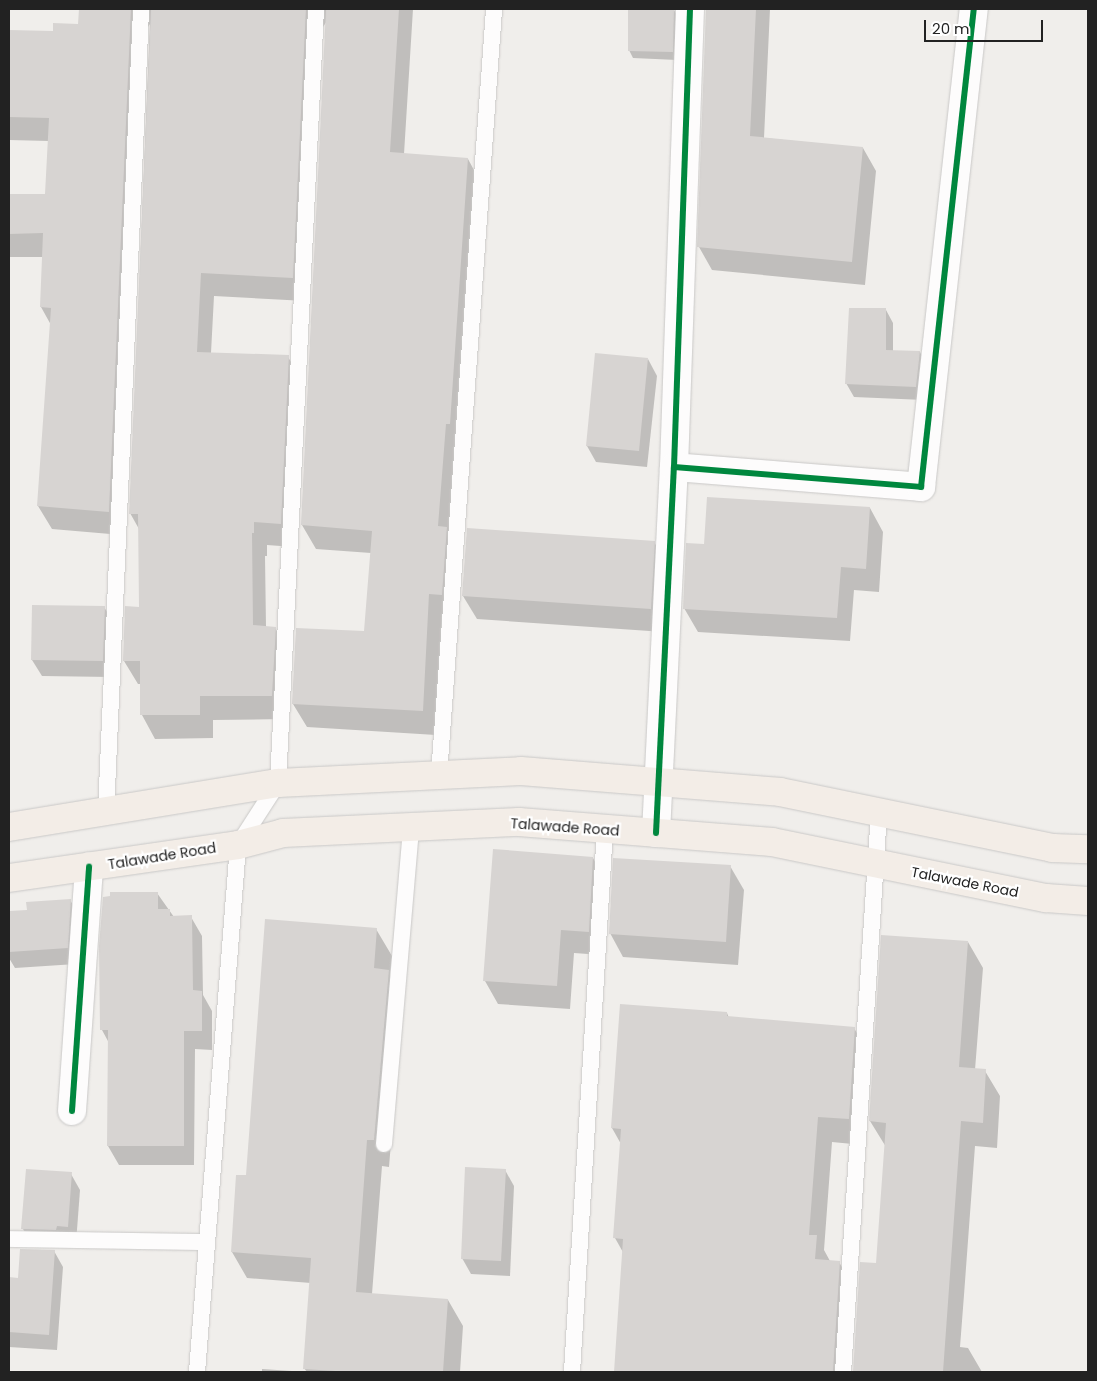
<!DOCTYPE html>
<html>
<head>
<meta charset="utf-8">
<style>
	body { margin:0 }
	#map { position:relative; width:1097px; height:1381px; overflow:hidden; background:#f0eeeb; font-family:Poppins,sans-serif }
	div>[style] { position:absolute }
	.shadow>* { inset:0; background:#0003 }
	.building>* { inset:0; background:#d7d4d2 }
	.roads { filter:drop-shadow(0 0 1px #c9c8c7) drop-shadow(0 0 1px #c9c8c7) }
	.service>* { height:16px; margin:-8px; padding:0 8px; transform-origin:8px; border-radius:8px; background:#fdfcfc }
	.minor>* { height:28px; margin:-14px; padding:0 14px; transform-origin:14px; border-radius:14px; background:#fdfcfc }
	.primary>* { height:28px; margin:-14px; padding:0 14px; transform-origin:14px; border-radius:14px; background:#f3ede7 }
	.cycleway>* { height:6px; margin:-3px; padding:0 3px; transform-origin:3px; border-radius:3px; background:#00873e }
	span { translate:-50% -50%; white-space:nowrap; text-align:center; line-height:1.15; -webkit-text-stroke:4.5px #fff; paint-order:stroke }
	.street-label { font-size:14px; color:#222 }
	.frame { position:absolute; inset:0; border:10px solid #222; pointer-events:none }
	.scale { position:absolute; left:924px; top:20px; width:119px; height:22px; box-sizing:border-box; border:2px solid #222; border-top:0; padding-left:6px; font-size:15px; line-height:18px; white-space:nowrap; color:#222; -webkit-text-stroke:4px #fff; paint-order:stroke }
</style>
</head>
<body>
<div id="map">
	<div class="shadow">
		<i style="clip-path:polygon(81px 9px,413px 9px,404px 154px,468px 159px,481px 183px,455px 618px,442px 617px,436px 735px,307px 727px,293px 704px,365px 633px,371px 553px,316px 549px,302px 525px,327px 21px,319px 33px,306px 301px,214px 296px,211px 353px,288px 357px,302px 380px,294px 547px,267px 545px,267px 556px,265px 556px,266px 627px,275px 628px,289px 651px,285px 719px,213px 720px,213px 738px,155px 739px,142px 715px,141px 684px,138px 684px,124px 661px,140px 608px,139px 529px,130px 513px,150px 24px,144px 33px,122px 535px,52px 529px,38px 506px,51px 325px,41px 307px,43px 257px,9px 257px,9px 195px,46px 195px,49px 141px,9px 140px,9px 31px,54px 32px,80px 25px)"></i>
		<i style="clip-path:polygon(707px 9px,770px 9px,764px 138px,863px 148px,876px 171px,865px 285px,712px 270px,699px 247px)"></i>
		<i style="clip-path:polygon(674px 10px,678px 17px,677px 60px,633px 58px,629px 50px)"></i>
		<i style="clip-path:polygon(886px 310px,893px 323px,893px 351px,920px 352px,927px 366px,924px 400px,854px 397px,846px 383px)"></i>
		<i style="clip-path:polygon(648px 359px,657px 376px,647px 467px,596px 462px,587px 446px)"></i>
		<i style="clip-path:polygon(870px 508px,883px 532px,879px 592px,854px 590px,850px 641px,698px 632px,684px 608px,705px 546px)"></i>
		<i style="clip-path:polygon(654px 542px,668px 565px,664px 632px,477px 619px,463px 596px)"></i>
		<i style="clip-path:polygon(33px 606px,104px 607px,114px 623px,111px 677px,42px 676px,32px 660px)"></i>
		<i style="clip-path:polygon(593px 858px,606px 882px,602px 955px,574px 953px,570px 1009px,498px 1004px,485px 981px)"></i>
		<i style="clip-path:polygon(730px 866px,744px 890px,738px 965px,623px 957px,610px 933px)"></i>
		<i style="clip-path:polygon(157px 893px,174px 917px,191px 917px,202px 936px,203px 995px,212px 1011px,212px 1050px,195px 1049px,194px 1165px,119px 1165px,108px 1146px,109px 1043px,102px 1030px)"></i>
		<i style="clip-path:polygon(70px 900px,80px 916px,76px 964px,15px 968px,9px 958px,9px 912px,28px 911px)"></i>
		<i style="clip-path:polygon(376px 929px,392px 956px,390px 974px,403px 997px,389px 1167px,382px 1166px,372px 1294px,448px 1300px,463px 1326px,460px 1372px,307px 1372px,304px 1368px,311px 1283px,247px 1278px,232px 1252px,247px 1176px)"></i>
		<i style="clip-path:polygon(968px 942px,983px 968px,975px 1070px,985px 1071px,1000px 1096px,997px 1148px,975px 1146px,964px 1295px,960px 1347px,968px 1348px,982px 1372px,854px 1372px,861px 1264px,878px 1265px,886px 1147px,870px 1121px)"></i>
		<i style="clip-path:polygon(727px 1013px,729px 1018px,854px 1028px,869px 1054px,863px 1145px,832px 1142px,824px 1250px,830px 1261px,839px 1262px,854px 1288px,849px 1372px,615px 1372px,624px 1254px,615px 1238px,621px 1144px,612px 1128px)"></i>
		<i style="clip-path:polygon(505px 1170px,514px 1186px,510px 1276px,471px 1274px,462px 1258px)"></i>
		<i style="clip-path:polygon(71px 1174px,80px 1190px,76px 1243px,32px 1245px,23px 1229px)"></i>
		<i style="clip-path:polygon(54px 1251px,63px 1267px,57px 1350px,9px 1347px,9px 1278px,19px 1279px)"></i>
		<i style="clip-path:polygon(262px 1369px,292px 1371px,293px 1372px,262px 1372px)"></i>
	</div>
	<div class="building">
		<i style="clip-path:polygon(79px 9px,131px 9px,109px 512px,37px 506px,51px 308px,40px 307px,43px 233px,9px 234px,9px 194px,45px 194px,49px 118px,9px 117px,9px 30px,53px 31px,53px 23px,78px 24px)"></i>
		<i style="clip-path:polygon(151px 9px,306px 9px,293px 278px,201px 273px,197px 352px,289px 355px,281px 524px,254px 522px,254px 533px,252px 533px,253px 625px,276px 627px,272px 696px,200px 696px,200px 715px,140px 715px,140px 661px,123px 661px,125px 606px,139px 607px,138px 514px,129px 514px)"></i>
		<i style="clip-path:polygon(326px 9px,399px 9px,390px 152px,468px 158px,450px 424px,446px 424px,438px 526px,447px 527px,442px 595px,429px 594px,423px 711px,292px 704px,296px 628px,364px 631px,372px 531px,301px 525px)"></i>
		<i style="clip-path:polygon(628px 9px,674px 9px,673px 52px,628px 51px)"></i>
		<i style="clip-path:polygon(706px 9px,756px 9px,750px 136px,863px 147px,852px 262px,697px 247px)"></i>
		<i style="clip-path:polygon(849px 308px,886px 308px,886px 350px,920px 351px,916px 387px,845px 384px)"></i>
		<i style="clip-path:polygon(595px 353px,648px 358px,639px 451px,586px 446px)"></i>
		<i style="clip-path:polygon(707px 497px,870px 507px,866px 569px,841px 567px,837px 618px,683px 609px,686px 543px,704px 544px)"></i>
		<i style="clip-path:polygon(467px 528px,655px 541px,651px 609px,462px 596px)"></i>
		<i style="clip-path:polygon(32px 605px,105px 606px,103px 661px,31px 660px)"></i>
		<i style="clip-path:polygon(493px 849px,593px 857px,589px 932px,561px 930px,557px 986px,483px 981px)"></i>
		<i style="clip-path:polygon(613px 858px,731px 865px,726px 942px,609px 934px)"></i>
		<i style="clip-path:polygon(110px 892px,158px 892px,158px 909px,170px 909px,170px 916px,192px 915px,193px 990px,202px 991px,202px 1031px,184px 1031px,184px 1146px,107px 1146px,108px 1030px,100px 1030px,99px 946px,103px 897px,110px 896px)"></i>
		<i style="clip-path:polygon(71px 899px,68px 948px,9px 952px,9px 911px,27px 910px,26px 902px)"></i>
		<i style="clip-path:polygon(265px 919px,377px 928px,374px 968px,389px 970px,374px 1140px,367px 1140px,356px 1292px,448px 1299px,443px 1372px,352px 1372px,303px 1369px,311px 1258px,231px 1252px,236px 1175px,246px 1175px)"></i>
		<i style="clip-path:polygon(881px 935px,968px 941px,959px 1067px,986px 1069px,983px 1123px,961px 1121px,943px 1372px,853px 1372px,860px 1262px,876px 1263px,886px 1123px,869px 1121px)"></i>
		<i style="clip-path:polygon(620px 1004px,727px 1012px,727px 1016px,855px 1027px,849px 1119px,818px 1117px,809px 1235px,817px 1235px,815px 1259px,840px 1261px,833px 1372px,614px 1372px,623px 1239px,613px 1238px,621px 1129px,611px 1128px)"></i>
		<i style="clip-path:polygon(465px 1167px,506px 1169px,501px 1261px,461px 1259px)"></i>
		<i style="clip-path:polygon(26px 1169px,72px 1172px,68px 1227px,57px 1226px,56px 1230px,21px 1229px)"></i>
		<i style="clip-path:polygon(20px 1249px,55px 1250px,49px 1335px,9px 1332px,9px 1277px,18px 1278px)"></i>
	</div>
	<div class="roads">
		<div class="service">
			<i style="left:439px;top:775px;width:768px;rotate:-85.89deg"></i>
			<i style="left:106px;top:812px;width:804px;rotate:-87.5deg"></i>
			<i style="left:384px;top:1144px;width:318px;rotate:-85.1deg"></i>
			<i style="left:9px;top:1239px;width:198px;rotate:0.9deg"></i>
			<i style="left:197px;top:1372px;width:529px;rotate:-85.55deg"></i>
			<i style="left:238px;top:845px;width:74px;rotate:-57.2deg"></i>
			<i style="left:278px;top:783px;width:775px;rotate:-87.19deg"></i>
			<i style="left:572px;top:1372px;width:544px;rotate:-86.52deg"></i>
			<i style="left:843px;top:1372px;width:561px;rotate:-86.32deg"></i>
		</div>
		<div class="minor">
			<i style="left:674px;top:467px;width:458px;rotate:-88deg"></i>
			<i style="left:656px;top:833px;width:366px;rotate:-87.2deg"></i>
			<i style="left:674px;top:467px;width:248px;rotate:4.6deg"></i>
			<i style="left:921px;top:487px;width:481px;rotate:-83.7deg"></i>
			<i style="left:72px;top:1111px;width:245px;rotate:-86deg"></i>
		</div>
		<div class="primary">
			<i style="left:9px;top:827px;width:273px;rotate:-9.3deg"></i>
			<i style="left:278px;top:783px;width:243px;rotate:-2.8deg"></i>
			<i style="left:521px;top:771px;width:260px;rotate:4.6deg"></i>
			<i style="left:780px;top:792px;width:278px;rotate:11.6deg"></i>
			<i style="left:1052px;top:848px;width:36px;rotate:2deg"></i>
			<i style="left:9px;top:878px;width:231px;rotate:-8.2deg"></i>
			<i style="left:238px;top:845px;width:47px;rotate:-14.9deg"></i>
			<i style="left:283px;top:833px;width:236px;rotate:-2.7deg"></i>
			<i style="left:519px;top:822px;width:254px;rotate:4.5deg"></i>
			<i style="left:772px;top:842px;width:280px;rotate:11.6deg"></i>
			<i style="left:1046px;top:898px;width:42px;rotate:4.1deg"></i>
		</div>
	</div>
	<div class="cycleway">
		<i style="left:674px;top:467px;width:458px;rotate:-88deg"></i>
		<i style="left:656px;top:833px;width:366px;rotate:-87.2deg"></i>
		<i style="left:674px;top:467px;width:248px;rotate:4.6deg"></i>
		<i style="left:921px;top:487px;width:481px;rotate:-83.7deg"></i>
		<i style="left:72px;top:1111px;width:245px;rotate:-86deg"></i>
	</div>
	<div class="street-label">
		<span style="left:565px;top:827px;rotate:4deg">Talawade Road</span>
		<span style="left:162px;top:856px;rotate:-9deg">Talawade Road</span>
		<span style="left:965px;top:882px;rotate:11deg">Talawade Road</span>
	</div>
	<div class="frame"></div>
	<div class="scale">20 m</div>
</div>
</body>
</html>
